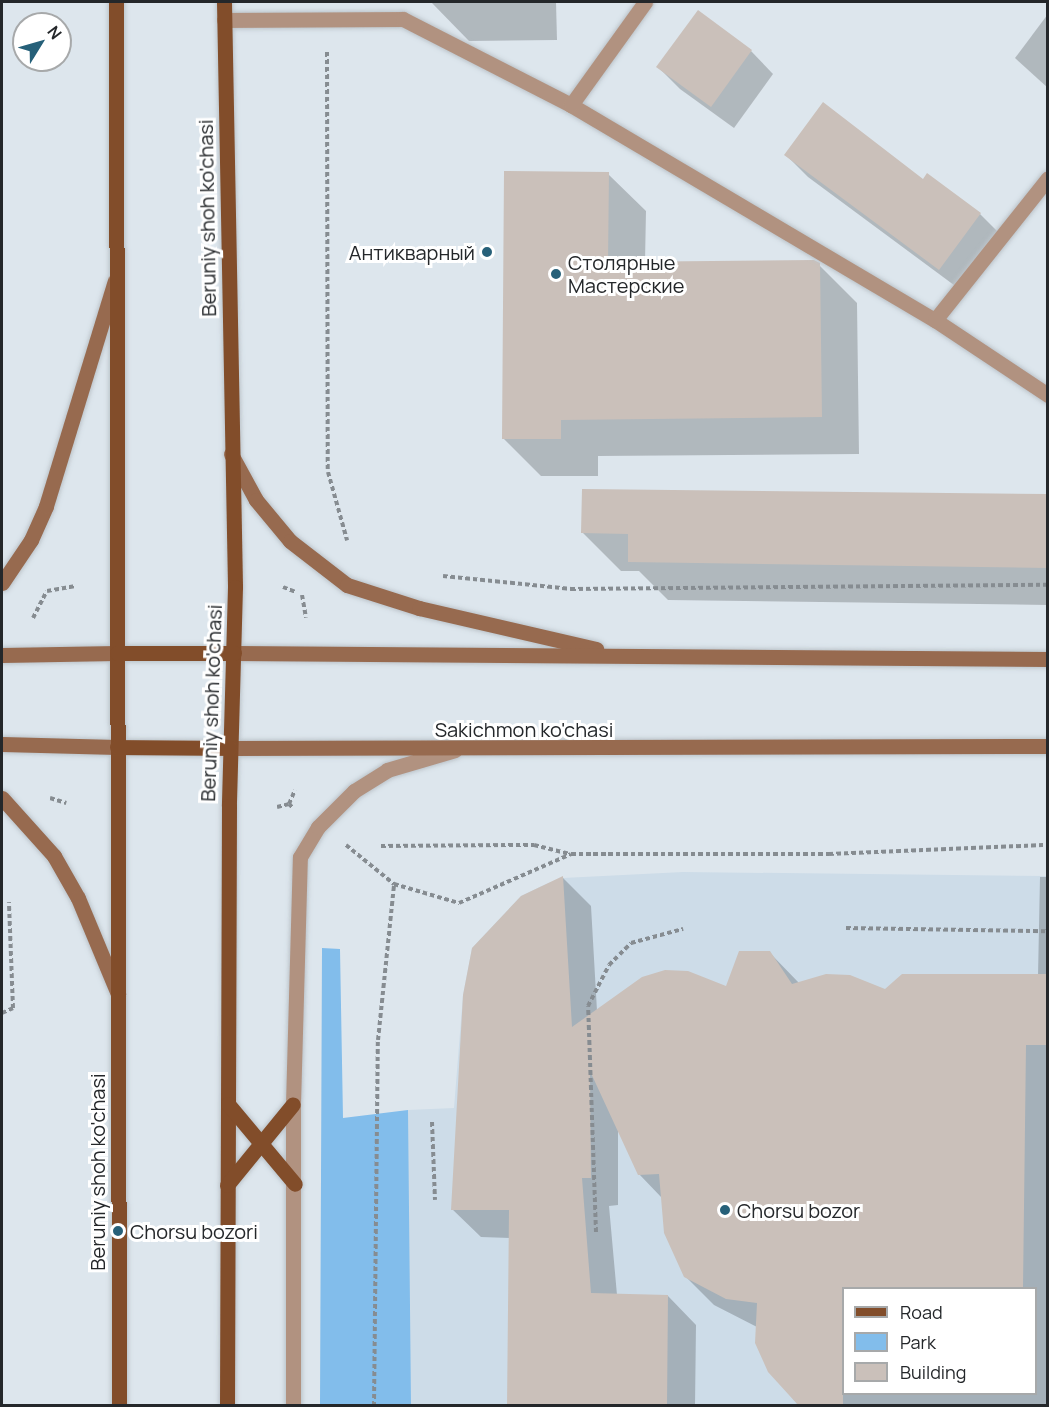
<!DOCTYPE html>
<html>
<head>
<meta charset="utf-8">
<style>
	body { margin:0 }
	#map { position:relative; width:1049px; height:1407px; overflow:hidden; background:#dde6ed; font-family:Manrope,sans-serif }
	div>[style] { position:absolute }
	.built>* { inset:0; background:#cddce8 }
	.green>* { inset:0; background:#82bdeb }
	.shadow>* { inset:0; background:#0003 }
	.building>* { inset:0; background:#cac0ba }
	.path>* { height:4px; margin-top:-2px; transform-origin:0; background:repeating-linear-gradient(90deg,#868c91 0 4.5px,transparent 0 7.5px) }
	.roads { filter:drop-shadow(0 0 2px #bcc4ca) drop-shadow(0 0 2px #bcc4ca) }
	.street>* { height:15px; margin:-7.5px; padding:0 7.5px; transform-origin:7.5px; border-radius:7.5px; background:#b19280 }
	.secondary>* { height:15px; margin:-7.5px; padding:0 7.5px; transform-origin:7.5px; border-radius:7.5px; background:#976a4f }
	.primary>* { height:15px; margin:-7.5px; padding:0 7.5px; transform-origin:7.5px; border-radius:7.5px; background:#824d2a }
	.dots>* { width:16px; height:16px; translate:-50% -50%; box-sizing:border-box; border:3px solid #fff; border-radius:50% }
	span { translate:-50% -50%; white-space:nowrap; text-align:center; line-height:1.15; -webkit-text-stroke:6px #fff; paint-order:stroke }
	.street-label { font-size:20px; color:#24272a }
	.poi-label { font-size:20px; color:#24272a }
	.right { translate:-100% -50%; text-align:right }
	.left { translate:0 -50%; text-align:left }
	.frame { position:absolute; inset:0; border:3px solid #24272a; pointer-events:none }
	.legend { position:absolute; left:842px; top:1287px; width:195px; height:108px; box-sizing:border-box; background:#fff; border:2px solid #a7a9aa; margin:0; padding:8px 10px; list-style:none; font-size:18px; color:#24272a }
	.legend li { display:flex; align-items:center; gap:12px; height:30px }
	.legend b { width:30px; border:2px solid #a7a9aa }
	.north { position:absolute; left:12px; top:12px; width:60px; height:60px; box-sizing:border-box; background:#fff; border:2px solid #a7a9aa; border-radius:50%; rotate:53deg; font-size:16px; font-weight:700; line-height:24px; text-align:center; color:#24272a }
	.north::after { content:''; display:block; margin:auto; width:21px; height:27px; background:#266079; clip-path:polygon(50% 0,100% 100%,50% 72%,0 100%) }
</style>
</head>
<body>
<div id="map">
	<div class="built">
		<i style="clip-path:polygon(evenodd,683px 872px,1047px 876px,1047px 1405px,406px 1405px,401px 1131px,408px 1110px,454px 1108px,463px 995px,472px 948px,521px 896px,546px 884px,563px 878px,683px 872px,844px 1288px,1036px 1288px,1036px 1394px,844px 1394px,844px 1288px)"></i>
	</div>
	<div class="green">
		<i style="clip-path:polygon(322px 948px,340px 949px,343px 1118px,408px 1110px,411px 1405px,320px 1405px)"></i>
	</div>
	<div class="shadow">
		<i style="clip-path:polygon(556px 2px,557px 40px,469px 41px,431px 2px)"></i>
		<i style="clip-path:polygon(1048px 14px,1048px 88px,1015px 58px)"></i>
		<i style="clip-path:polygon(751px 51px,773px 74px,734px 128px,680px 89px,658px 67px)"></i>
		<i style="clip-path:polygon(786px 155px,923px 181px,980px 214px,1002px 236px,962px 291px,808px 177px)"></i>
		<i style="clip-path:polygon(608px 174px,646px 211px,645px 263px,819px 265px,857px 303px,859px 454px,598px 456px,598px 476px,541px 476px,503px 438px)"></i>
		<i style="clip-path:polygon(584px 490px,1048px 496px,1048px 605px,668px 600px,639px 571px,621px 571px,583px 533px)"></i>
		<i style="clip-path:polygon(evenodd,1040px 877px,1048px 877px,1048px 1406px,799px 1406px,770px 1371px,757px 1327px,714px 1305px,685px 1276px,662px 1198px,639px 1174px,618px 1129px,618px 1205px,609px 1206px,617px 1295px,668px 1296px,696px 1325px,695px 1406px,508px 1406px,510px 1238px,481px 1237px,452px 1209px,563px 878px,591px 906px,597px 1011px,727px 987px,769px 952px,799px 983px,886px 991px,1038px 976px,1040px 877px,844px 1288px,1036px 1288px,1036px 1394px,844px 1394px,844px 1288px)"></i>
	</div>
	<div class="building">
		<i style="clip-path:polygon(698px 10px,752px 50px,711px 107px,656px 67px)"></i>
		<i style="clip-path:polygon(823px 102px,923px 179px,927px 173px,981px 213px,939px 270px,784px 155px)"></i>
		<i style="clip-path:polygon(504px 171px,609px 172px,608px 262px,814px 260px,820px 263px,822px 417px,561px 420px,561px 439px,502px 439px)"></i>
		<i style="clip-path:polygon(582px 489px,1047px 494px,1047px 568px,628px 562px,628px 534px,581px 533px)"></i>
		<i style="clip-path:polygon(563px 876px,572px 1027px,642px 977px,665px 970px,688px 971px,726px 986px,739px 951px,770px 951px,792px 984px,826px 974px,850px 975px,885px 989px,902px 974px,1047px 974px,1047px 1045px,1026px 1045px,1023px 1288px,843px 1288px,843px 1406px,799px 1406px,768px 1372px,755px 1343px,757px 1303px,726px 1299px,684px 1277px,664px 1233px,659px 1174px,638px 1175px,590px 1071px,591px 1178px,582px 1178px,591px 1293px,668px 1295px,667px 1406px,507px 1406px,509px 1210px,451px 1210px,463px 995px,472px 948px,521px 896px)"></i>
	</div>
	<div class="path">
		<i style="left:327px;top:52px;width:420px;rotate:89.9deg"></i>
		<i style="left:328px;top:472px;width:71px;rotate:74.4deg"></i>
		<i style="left:443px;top:576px;width:129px;rotate:5.8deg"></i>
		<i style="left:571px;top:589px;width:477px;rotate:-0.5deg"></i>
		<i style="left:283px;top:587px;width:14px;rotate:21deg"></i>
		<i style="left:302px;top:595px;width:23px;rotate:80deg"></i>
		<i style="left:33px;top:618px;width:30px;rotate:-63deg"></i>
		<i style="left:47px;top:591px;width:29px;rotate:-10deg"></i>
		<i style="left:50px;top:798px;width:17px;rotate:17deg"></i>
		<i style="left:277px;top:807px;width:12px;rotate:-14deg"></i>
		<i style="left:292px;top:807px;width:4px;rotate:-135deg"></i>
		<i style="left:289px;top:804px;width:15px;rotate:-67deg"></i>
		<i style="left:346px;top:845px;width:62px;rotate:39.1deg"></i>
		<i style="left:394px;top:884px;width:68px;rotate:16.3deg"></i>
		<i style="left:459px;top:903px;width:122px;rotate:-23.6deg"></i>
		<i style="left:571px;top:854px;width:258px"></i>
		<i style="left:829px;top:854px;width:219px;rotate:-2.4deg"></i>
		<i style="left:381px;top:846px;width:153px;rotate:-0.4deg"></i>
		<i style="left:534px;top:845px;width:38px;rotate:14deg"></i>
		<i style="left:846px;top:928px;width:202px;rotate:0.9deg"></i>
		<i style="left:2px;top:1013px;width:12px;rotate:-24deg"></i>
		<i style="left:13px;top:1008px;width:106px;rotate:-92.2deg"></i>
		<i style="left:432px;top:1122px;width:78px;rotate:87.8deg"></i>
		<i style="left:596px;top:1232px;width:226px;rotate:-92deg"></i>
		<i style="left:588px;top:1006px;width:46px;rotate:-62.9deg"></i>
		<i style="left:609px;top:965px;width:31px;rotate:-45deg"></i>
		<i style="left:631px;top:943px;width:54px;rotate:-15.1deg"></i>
		<i style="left:374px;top:1406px;width:366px;rotate:-89.4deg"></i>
		<i style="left:378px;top:1040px;width:157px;rotate:-84.1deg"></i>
	</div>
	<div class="roads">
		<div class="street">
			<i style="left:224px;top:20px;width:179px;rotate:-0.3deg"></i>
			<i style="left:403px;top:19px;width:189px;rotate:27.1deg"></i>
			<i style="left:571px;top:105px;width:423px;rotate:30.6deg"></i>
			<i style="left:935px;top:320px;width:136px;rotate:33.6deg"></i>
			<i style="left:571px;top:105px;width:127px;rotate:-54.3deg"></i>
			<i style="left:935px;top:320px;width:181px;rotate:-51.5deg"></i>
			<i style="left:293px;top:1406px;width:302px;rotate:-90deg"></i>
			<i style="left:293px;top:1104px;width:247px;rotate:-88.4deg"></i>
			<i style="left:300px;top:857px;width:35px;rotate:-59deg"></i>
			<i style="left:318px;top:827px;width:51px;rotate:-45deg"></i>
			<i style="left:354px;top:791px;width:39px;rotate:-32deg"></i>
			<i style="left:387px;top:770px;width:71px;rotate:-16.4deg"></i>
		</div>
		<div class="secondary">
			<i style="left:231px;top:454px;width:52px;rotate:61.5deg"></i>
			<i style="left:256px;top:500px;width:53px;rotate:50.3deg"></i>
			<i style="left:290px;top:541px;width:72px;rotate:37.7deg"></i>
			<i style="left:347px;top:585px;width:76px;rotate:17.7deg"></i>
			<i style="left:419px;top:608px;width:182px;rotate:13deg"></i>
			<i style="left:2px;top:583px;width:52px;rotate:-56deg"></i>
			<i style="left:31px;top:540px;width:37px;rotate:-66deg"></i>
			<i style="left:46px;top:506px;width:235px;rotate:-73deg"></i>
			<i style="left:234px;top:653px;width:814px;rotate:0.42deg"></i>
			<i style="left:2px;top:655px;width:115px;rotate:-1deg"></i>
			<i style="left:2px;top:744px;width:115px;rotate:1.5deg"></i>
			<i style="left:230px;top:748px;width:818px;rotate:-0.14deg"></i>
			<i style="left:2px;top:798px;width:78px;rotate:48.1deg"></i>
			<i style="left:54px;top:856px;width:48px;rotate:60.3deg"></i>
			<i style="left:78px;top:898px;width:104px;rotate:67.4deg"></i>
		</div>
		<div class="primary">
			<i style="left:116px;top:2px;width:1404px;rotate:89.88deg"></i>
			<i style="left:224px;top:2px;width:585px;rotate:88.92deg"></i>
			<i style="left:235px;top:587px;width:219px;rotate:91.6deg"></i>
			<i style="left:229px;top:806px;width:600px;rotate:90.19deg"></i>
			<i style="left:117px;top:653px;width:117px"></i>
			<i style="left:117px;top:747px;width:113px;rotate:0.5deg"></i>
			<i style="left:228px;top:1104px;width:104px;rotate:50.1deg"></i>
			<i style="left:227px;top:1185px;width:104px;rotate:-50.8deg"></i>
		</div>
	</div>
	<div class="dots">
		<i style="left:487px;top:252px;background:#266079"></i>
		<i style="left:556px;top:274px;background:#266079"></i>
		<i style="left:725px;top:1210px;background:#266079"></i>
		<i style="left:118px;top:1231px;background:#266079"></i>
	</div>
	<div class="street-label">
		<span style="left:207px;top:218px;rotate:-91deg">Beruniy shoh ko'chasi</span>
		<span style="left:211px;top:703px;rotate:-88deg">Beruniy shoh ko'chasi</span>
		<span style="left:524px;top:729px">Sakichmon ko'chasi</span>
		<span style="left:97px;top:1172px;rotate:-90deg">Beruniy shoh ko'chasi</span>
	</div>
	<div class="poi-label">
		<span class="right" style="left:475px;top:252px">Антикварный</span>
		<span class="left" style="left:568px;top:274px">Столярные<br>Мастерские</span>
		<span class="left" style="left:737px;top:1210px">Chorsu bozor</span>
		<span class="left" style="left:130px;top:1231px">Chorsu bozori</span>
	</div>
	<div class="frame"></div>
	<ul class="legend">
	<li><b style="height:8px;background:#824d2a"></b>Road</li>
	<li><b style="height:16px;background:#82bdeb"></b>Park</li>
	<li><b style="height:16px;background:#cac0ba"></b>Building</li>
	</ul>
	<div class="north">N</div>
</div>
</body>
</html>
